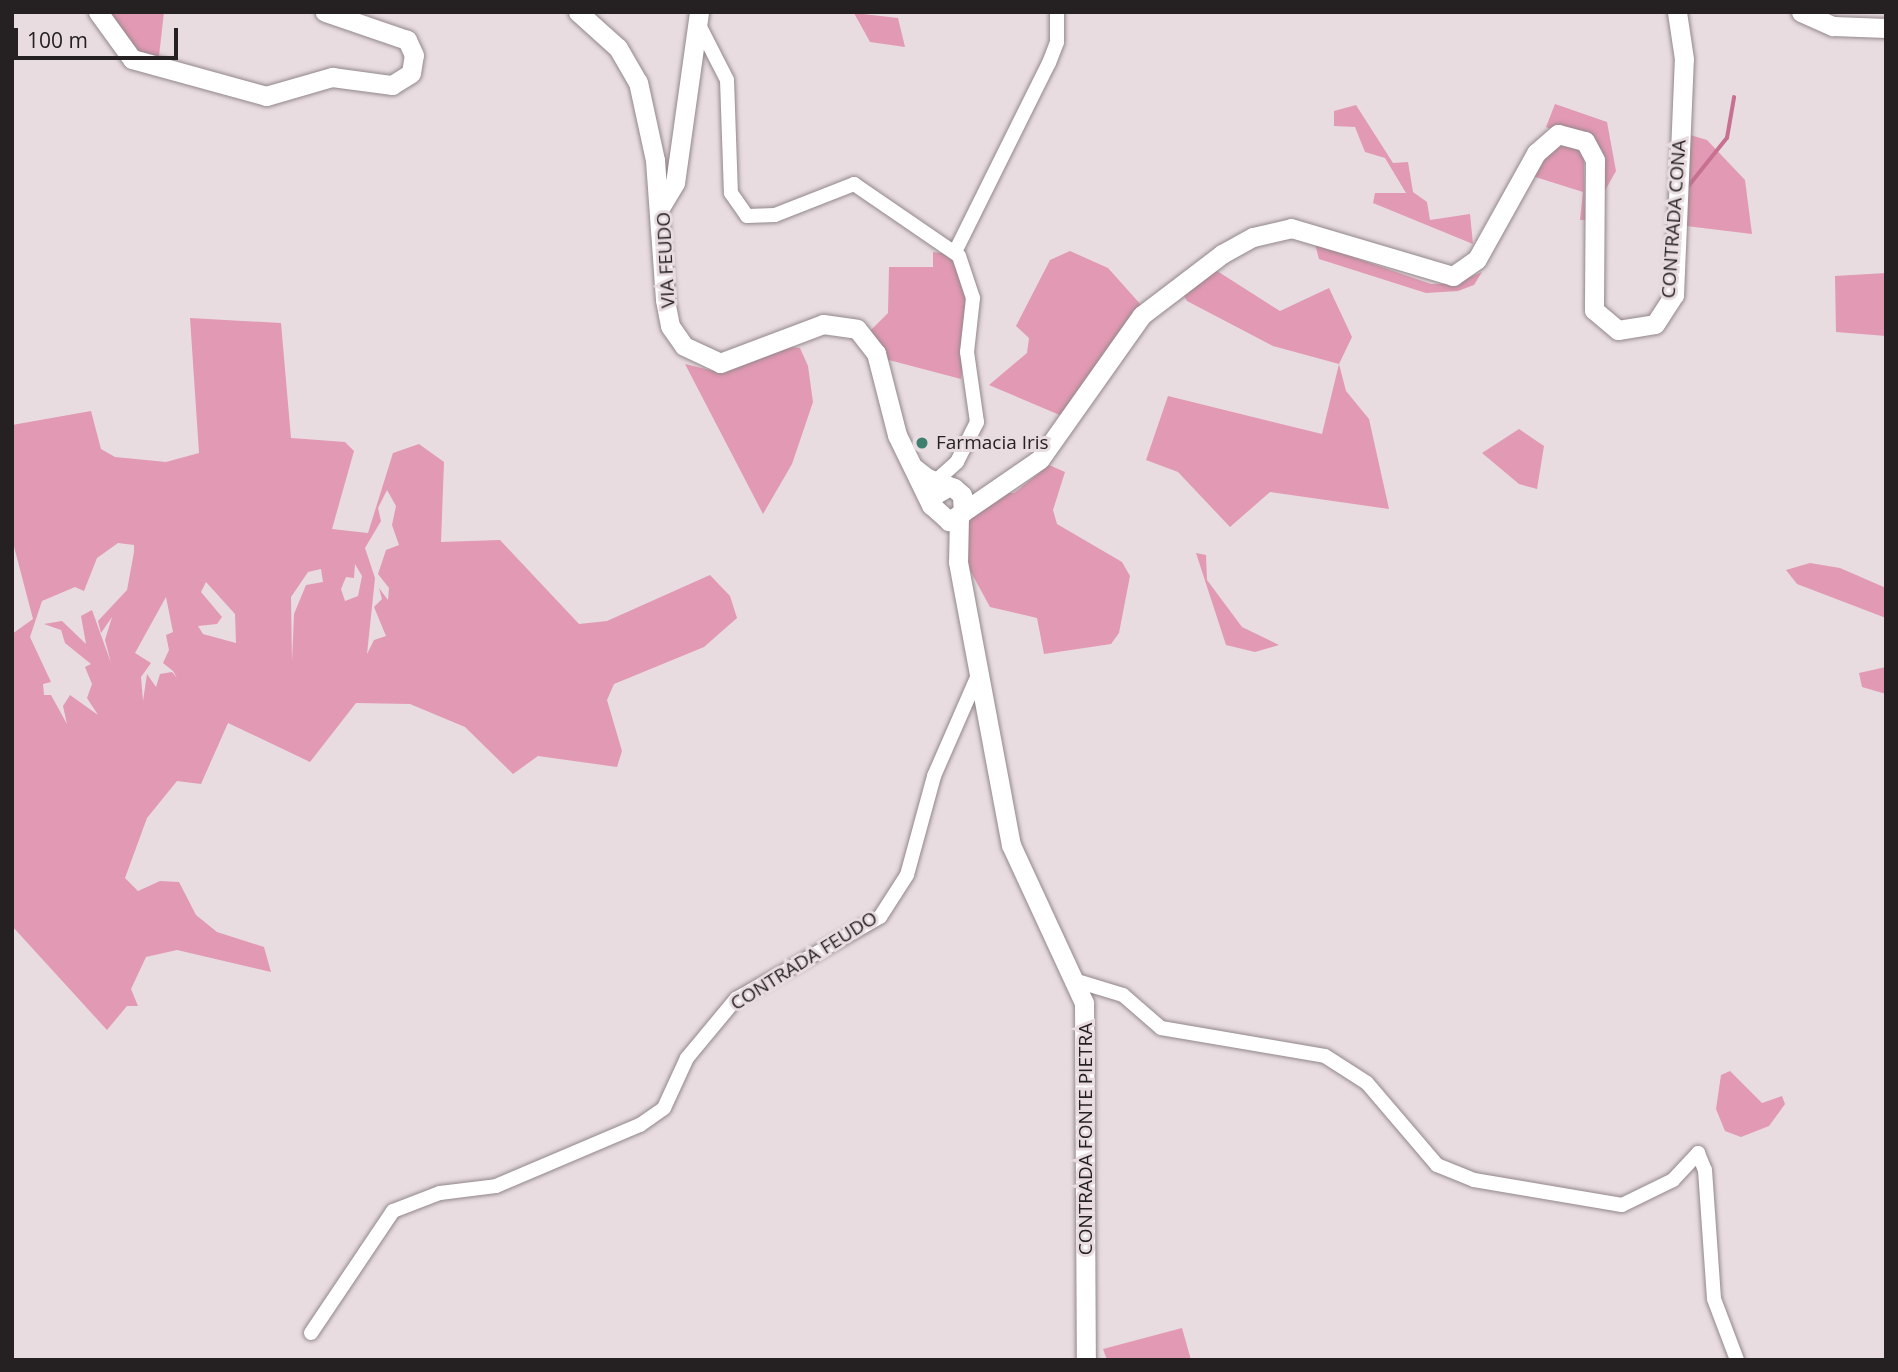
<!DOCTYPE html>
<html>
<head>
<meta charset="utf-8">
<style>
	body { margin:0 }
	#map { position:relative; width:1898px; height:1372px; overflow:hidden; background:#e8dce0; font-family:"Open Sans",sans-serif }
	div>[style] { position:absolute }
	.green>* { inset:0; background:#e299b3 }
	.stream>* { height:3.5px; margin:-1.75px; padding:0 1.75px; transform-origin:1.75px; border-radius:1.75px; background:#c77091 }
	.roads { filter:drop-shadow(0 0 2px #92878a) drop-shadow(0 0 2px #92878a) }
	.street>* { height:14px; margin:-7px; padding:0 7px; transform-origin:7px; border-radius:7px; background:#fff }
	.secondary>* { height:19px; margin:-9.5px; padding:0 9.5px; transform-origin:9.5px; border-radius:9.5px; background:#fff }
	.dots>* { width:19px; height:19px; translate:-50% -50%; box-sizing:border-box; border:4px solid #e8dce0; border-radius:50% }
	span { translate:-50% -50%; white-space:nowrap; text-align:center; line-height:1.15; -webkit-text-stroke:6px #e8dce0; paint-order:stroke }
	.street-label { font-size:19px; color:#252122 }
	.poi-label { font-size:19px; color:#252122 }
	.left { translate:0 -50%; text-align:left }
	.frame { position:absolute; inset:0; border:14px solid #252122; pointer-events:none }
	.scale { position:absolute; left:14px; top:28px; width:164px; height:32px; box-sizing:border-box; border:4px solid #252122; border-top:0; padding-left:9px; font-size:21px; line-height:24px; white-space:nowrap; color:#252122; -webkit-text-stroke:5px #e8dce0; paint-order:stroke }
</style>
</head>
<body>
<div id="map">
	<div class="green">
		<i style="clip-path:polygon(102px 12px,164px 12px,158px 65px,138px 60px)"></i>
		<i style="clip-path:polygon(854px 13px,898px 18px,905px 47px,870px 42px)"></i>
		<i style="clip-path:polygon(1555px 104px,1607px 122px,1616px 171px,1598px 203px,1598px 149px,1546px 127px)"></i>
		<i style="clip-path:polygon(1356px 105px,1393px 163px,1408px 162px,1413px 192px,1427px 202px,1430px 220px,1470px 214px,1473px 244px,1373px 203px,1375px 193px,1406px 193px,1385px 158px,1365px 152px,1355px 127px,1334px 126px,1334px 111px)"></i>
		<i style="clip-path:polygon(1687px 134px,1707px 140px,1745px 180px,1752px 234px,1678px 225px)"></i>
		<i style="clip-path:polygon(1555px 142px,1575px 145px,1584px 154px,1585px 220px,1580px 220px,1583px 192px,1529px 175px)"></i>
		<i style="clip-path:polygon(1315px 244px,1431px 284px,1453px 284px,1482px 272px,1474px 285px,1458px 291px,1426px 293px,1319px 259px)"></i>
		<i style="clip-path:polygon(1070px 251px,1108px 268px,1142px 306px,1062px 416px,989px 385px,1027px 353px,1029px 338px,1016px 326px,1050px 260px)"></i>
		<i style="clip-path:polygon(933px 252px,949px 254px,963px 282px,968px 320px,961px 379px,885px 359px,870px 331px,888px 313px,889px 267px,933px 267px)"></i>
		<i style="clip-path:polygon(1214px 269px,1280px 311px,1329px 288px,1352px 337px,1339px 364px,1346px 391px,1369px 419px,1389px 509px,1270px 492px,1230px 527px,1178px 472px,1146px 460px,1168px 396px,1322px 434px,1339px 364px,1273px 346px,1187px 301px,1182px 293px)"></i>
		<i style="clip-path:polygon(1886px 273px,1886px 336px,1836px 332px,1835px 276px)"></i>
		<i style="clip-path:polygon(evenodd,190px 318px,281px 323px,291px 438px,345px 442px,354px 451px,332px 529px,368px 533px,393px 453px,419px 444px,444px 462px,441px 542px,500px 540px,579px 624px,607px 621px,710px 575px,730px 596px,737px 618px,704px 647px,614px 684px,607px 700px,622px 751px,617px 767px,538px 756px,513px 774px,465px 727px,410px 704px,356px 703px,310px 762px,228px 723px,201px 784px,177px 781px,147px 818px,125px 878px,138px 891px,160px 881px,179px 882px,196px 915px,217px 932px,264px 947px,271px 972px,177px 950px,146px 957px,131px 989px,138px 1006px,127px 1006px,107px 1030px,12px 926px,12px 634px,33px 619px,12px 539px,12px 425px,91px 411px,101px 449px,115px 457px,166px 462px,199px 453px,190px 318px,387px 490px,396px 506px,392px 525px,399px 545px,386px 550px,378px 574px,389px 588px,388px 600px,379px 588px,382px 599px,374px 607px,386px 636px,374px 640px,367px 654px,375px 578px,365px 548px,381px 521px,378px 508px,387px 490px,190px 318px,118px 543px,134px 545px,134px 552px,127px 590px,98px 621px,101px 633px,112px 617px,105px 640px,111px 663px,92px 610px,81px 616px,86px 644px,62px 621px,44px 624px,61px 630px,65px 643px,91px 664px,85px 667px,92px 684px,87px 698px,98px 715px,70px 695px,63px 706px,67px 724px,51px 695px,44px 695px,43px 684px,51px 682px,30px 637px,42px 601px,75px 587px,84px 591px,97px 558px,118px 543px,190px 318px,355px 564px,362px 576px,358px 596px,345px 601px,341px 589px,346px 577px,354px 578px,355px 564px,190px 318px,321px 569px,323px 582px,306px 585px,294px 614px,292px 662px,291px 597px,308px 572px,321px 569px,190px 318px,206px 582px,235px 614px,236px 643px,203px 634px,198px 626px,217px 624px,222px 617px,201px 592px,206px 582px,190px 318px,166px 597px,173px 632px,166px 635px,169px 650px,163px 663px,173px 671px,177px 678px,172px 672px,160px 674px,156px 687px,147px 674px,143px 701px,141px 677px,151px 663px,135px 653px,166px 597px)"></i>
		<i style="clip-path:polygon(790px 347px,800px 348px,808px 366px,813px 402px,792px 464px,763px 514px,685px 364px,722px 373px)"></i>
		<i style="clip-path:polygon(1519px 429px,1544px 446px,1537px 489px,1519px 484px,1482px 453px)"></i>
		<i style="clip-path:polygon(1049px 465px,1065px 472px,1053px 510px,1057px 524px,1122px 562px,1130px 576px,1119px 633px,1111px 644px,1044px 654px,1037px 618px,990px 607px,966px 563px,966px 528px,977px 509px,999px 493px,1014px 493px)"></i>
		<i style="clip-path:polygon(1196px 553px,1206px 555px,1207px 580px,1242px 627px,1279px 645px,1255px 652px,1226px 645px)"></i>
		<i style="clip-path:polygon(1810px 563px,1840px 568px,1886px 588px,1886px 618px,1797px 584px,1786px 570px)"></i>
		<i style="clip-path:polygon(1886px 667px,1886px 694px,1862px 687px,1859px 673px)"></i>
		<i style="clip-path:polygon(1730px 1071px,1762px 1103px,1782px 1096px,1785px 1104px,1769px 1126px,1741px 1137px,1725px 1131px,1716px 1109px,1721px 1075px)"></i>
		<i style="clip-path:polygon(1182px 1328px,1191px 1360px,1107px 1360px,1103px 1349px)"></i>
	</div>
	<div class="stream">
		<i style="left:1686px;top:189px;width:65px;rotate:-51.2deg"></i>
		<i style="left:1727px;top:138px;width:41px;rotate:-80.1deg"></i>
	</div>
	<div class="roads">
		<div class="street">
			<i style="left:698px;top:23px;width:64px;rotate:63deg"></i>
			<i style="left:727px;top:80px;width:113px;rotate:88deg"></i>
			<i style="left:731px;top:193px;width:28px;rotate:55deg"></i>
			<i style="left:747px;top:216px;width:28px;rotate:-2deg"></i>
			<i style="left:775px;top:215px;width:85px;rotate:-21.4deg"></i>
			<i style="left:854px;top:184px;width:127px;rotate:34.4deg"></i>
			<i style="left:959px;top:256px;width:44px;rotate:71.6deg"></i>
			<i style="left:973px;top:298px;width:54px;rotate:96.3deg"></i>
			<i style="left:967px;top:352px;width:71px;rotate:81.9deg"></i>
			<i style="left:977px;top:422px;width:45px;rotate:116.6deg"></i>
			<i style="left:957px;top:462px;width:30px;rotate:138deg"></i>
			<i style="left:955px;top:252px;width:211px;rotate:-63.6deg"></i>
			<i style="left:1049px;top:63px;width:22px;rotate:-69deg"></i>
			<i style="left:1057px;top:42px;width:30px;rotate:-90deg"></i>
			<i style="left:1077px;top:981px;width:48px;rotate:16.9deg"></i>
			<i style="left:1123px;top:995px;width:50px;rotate:41deg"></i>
			<i style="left:1161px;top:1028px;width:166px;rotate:9.7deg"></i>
			<i style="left:1325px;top:1056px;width:50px;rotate:32.7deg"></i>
			<i style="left:1367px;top:1083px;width:108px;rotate:49.5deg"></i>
			<i style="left:1437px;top:1165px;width:40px;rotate:22deg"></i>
			<i style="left:1474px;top:1180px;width:150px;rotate:9.6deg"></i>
			<i style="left:1622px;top:1205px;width:57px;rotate:-26.1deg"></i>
			<i style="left:1673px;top:1180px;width:37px;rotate:-47deg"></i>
			<i style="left:1698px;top:1153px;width:18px;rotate:68deg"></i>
			<i style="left:1705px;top:1170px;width:129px;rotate:86deg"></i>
			<i style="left:1714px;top:1299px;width:65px;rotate:69.3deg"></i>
			<i style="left:311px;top:1333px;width:147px;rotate:-56.1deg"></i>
			<i style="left:393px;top:1211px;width:50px;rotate:-21deg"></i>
			<i style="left:440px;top:1193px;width:56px;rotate:-7.1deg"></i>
			<i style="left:496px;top:1186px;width:156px;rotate:-23deg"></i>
			<i style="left:640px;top:1125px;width:29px;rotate:-35deg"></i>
			<i style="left:664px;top:1108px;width:55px;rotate:-65.3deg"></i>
			<i style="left:687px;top:1058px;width:77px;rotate:-50.3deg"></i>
			<i style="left:736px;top:999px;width:166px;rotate:-29.7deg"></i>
			<i style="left:880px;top:917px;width:50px;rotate:-57.3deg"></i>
			<i style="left:907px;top:875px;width:103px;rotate:-74.7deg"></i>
			<i style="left:934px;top:776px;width:112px;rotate:-66.4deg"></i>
		</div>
		<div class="secondary">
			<i style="left:98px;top:12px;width:58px;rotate:54.1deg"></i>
			<i style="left:132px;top:59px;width:139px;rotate:15.4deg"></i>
			<i style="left:266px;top:96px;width:69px;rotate:-16.1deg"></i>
			<i style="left:332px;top:77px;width:61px;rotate:7.6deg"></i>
			<i style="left:392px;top:85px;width:22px;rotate:-32deg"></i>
			<i style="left:411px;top:73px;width:18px;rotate:-81deg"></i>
			<i style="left:414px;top:55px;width:17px;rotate:-115deg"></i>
			<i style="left:407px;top:40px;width:87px;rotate:-161.1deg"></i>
			<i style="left:578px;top:12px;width:54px;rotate:42deg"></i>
			<i style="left:618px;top:48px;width:39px;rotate:60deg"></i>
			<i style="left:638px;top:82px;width:80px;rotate:77.7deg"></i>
			<i style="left:655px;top:160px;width:140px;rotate:85.9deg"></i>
			<i style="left:665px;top:300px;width:26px;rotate:79deg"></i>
			<i style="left:670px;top:326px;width:24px;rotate:55deg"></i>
			<i style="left:684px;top:346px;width:40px;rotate:25deg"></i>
			<i style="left:720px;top:363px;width:110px;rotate:-20.7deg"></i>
			<i style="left:823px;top:324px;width:34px;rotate:8deg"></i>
			<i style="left:857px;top:329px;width:31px;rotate:52deg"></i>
			<i style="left:876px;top:353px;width:85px;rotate:75.6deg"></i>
			<i style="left:897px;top:435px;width:78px;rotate:64.1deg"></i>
			<i style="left:1801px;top:12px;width:35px;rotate:24deg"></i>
			<i style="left:1833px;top:26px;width:53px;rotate:2.2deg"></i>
			<i style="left:661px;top:206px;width:27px;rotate:-59deg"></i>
			<i style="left:675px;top:183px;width:173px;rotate:-82deg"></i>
			<i style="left:913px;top:467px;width:18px;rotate:38deg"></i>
			<i style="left:927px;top:478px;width:29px;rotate:20deg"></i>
			<i style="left:954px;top:488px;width:11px;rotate:41deg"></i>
			<i style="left:962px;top:495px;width:17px;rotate:87deg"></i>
			<i style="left:963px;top:512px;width:17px;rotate:147deg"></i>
			<i style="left:949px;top:521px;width:24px;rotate:-138deg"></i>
			<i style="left:931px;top:505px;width:10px;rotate:-73deg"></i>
			<i style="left:934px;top:495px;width:16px;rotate:-30deg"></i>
			<i style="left:963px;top:512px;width:93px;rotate:-34.5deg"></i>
			<i style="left:1040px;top:459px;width:176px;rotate:-54.7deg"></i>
			<i style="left:1142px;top:315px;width:101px;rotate:-37.3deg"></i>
			<i style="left:1222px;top:254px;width:35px;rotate:-29deg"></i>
			<i style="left:1253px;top:237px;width:39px;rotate:-13deg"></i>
			<i style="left:1291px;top:228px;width:169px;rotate:16.5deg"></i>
			<i style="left:1453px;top:276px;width:29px;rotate:-35deg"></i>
			<i style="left:1477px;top:259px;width:121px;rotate:-60.9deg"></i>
			<i style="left:1536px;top:153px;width:29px;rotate:-41deg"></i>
			<i style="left:1558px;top:134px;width:28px;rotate:15deg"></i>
			<i style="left:1585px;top:141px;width:21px;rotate:62deg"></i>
			<i style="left:1595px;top:160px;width:150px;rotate:90.4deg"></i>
			<i style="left:1594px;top:310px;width:31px;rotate:40deg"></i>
			<i style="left:1618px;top:330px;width:37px;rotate:-9deg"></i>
			<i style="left:1655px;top:324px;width:35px;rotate:-57deg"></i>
			<i style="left:1674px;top:295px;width:236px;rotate:-87.6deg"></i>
			<i style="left:1684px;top:59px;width:48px;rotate:-98.5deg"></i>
			<i style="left:959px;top:516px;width:46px;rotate:91.2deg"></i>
			<i style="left:958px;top:562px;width:288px;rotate:79.4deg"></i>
			<i style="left:1011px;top:845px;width:174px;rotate:65.2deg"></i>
			<i style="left:1084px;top:1003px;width:357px;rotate:89.7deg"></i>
		</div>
	</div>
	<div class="dots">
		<i style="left:922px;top:443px;background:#3f7f6f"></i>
	</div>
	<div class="street-label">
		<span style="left:1674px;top:219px;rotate:-86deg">CONTRADA CONA</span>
		<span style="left:666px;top:260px;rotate:-93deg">VIA FEUDO</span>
		<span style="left:804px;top:961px;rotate:-32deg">CONTRADA FEUDO</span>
		<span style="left:1086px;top:1139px;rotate:-90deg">CONTRADA FONTE PIETRA</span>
	</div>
	<div class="poi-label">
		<span class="left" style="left:936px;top:443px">Farmacia Iris</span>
	</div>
	<div class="frame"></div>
	<div class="scale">100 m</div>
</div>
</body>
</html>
